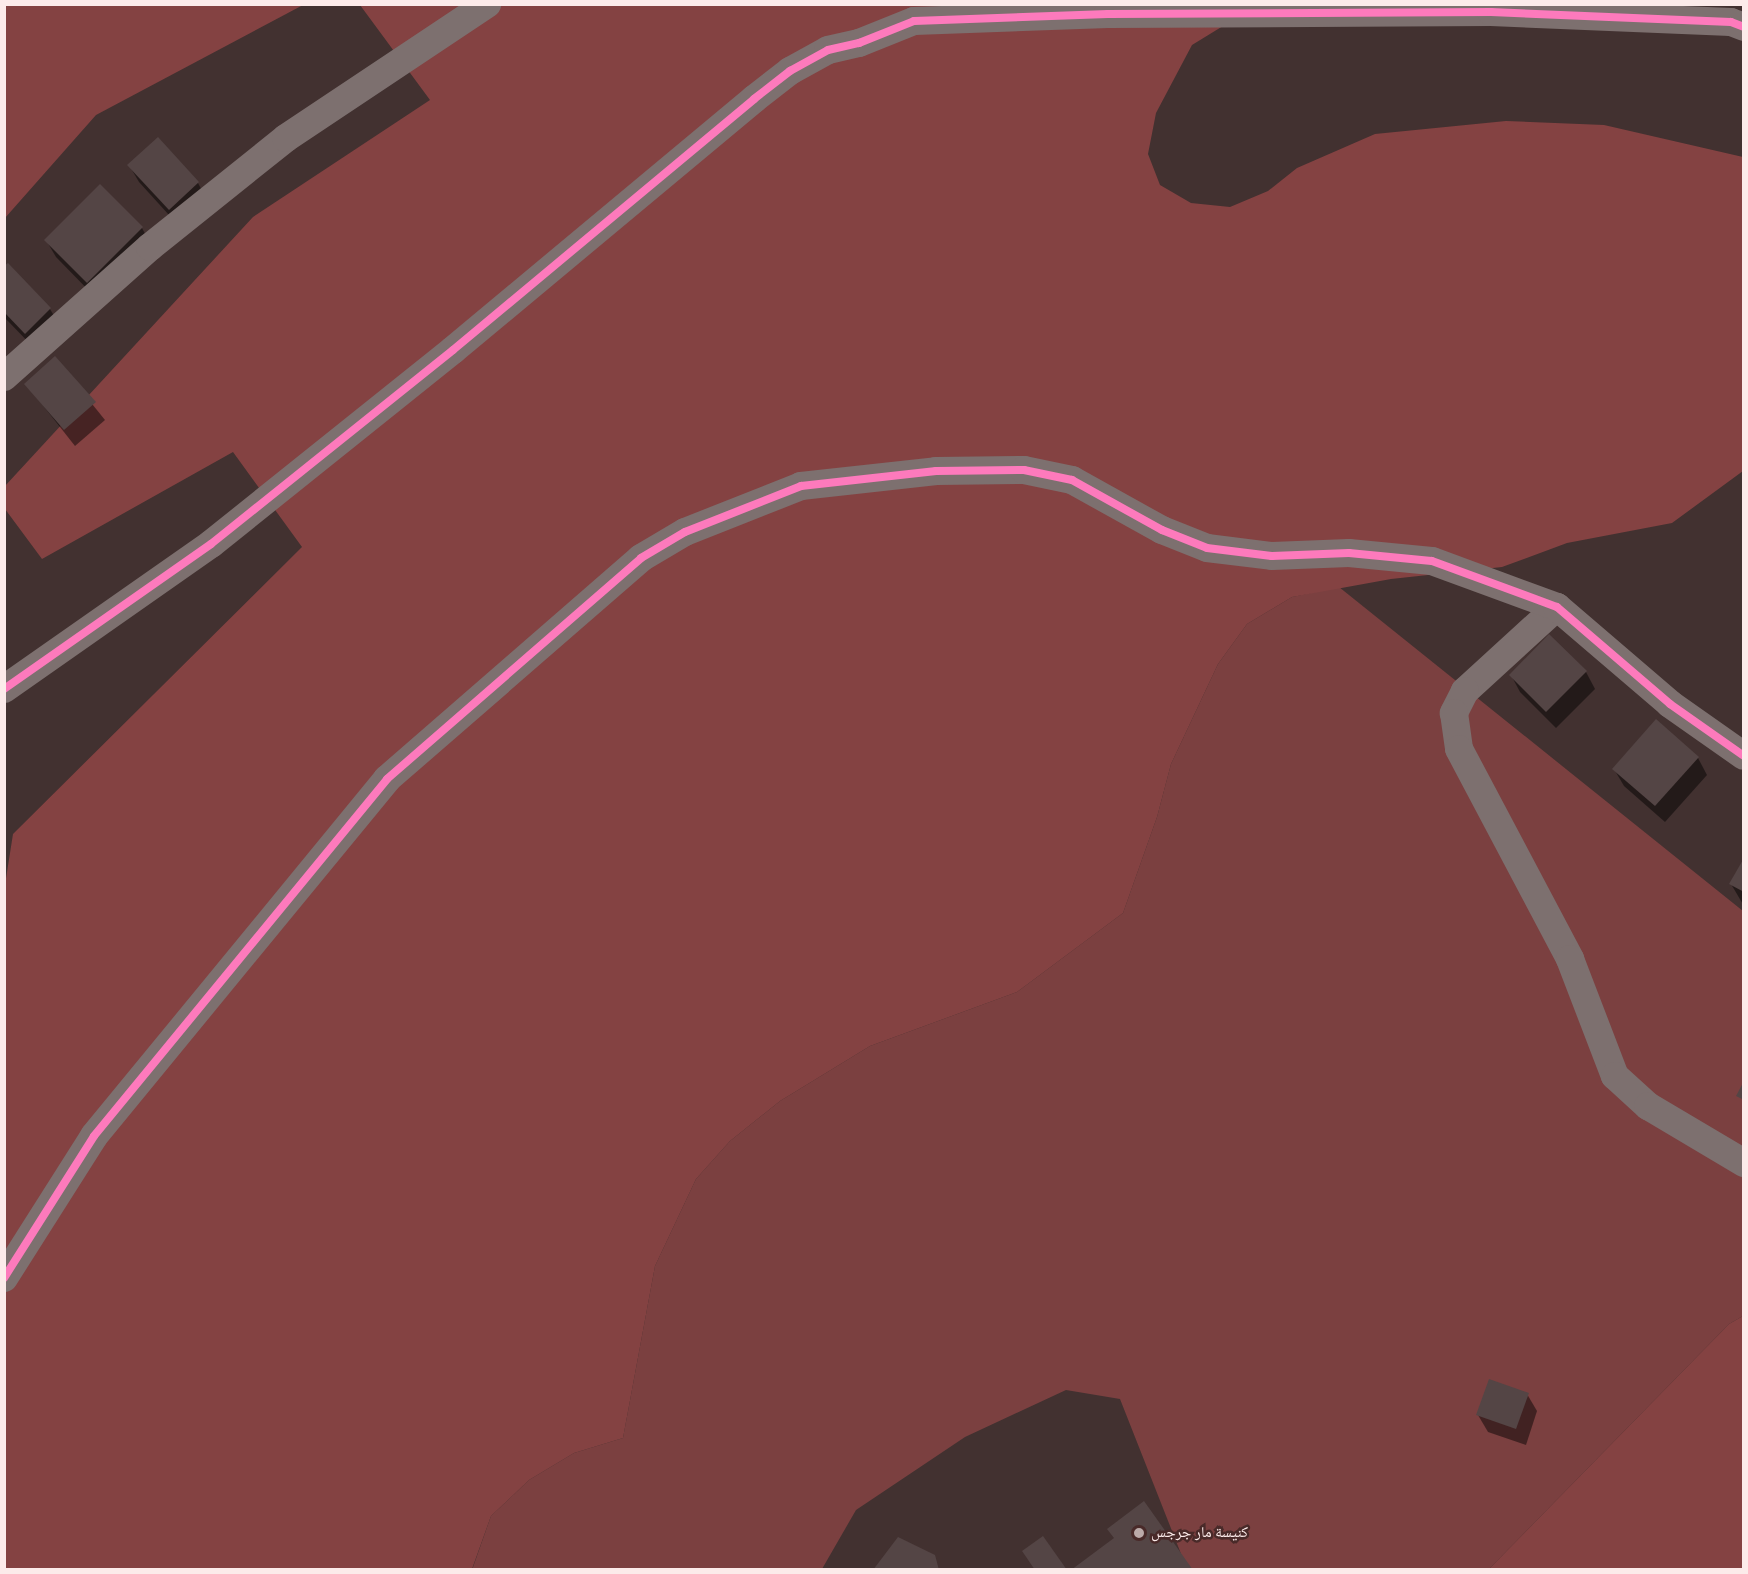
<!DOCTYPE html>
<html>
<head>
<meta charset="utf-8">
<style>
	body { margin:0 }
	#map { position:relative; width:1748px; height:1574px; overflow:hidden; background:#423130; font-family:Roboto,"Noto Naskh Arabic",sans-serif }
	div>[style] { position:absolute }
	.green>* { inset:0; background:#7b4040 }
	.forest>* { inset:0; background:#844242 }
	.shadow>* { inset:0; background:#0007 }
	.building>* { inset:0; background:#544545 }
	.street>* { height:28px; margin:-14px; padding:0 14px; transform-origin:14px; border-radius:14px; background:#7d706f }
	.cycleway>* { height:8px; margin:-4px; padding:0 4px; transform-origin:4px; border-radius:4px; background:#fd7abc }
	.dots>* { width:16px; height:16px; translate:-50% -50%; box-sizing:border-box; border:3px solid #492a29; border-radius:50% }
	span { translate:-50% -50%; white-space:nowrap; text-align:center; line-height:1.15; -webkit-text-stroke:5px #492a29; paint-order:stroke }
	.poi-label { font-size:15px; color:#fcebea }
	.left { translate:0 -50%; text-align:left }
	.frame { position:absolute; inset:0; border:6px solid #fcebea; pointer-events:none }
</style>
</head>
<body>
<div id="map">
	<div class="green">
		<i style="clip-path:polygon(1339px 587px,1743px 911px,1743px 1316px,1729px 1324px,1489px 1569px,1187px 1569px,1120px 1399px,1066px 1390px,965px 1437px,856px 1510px,822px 1569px,472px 1570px,491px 1516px,529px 1480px,574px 1453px,623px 1438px,655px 1266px,696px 1179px,730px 1141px,780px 1101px,870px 1046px,1017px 992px,1123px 913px,1157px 817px,1171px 764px,1218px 664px,1247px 624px,1292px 597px)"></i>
	</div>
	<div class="forest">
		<i style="clip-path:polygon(5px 4px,303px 4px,303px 5px,96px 115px,5px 218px)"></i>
		<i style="clip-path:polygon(360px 5px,1355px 5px,1223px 26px,1192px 45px,1156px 113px,1148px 154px,1160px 185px,1191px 203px,1230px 207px,1268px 191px,1297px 168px,1375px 134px,1506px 121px,1604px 125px,1743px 157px,1743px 471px,1672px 523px,1567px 543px,1502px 567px,1391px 579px,1292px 597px,1247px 624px,1218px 664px,1171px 764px,1157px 817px,1123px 913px,1017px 992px,870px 1046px,780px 1101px,730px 1141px,696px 1179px,655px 1266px,623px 1438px,574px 1453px,529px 1480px,491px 1516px,472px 1569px,5px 1569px,4px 891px,13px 834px,302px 547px,233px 452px,42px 559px,5px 509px,5px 486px,253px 217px,430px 100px)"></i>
		<i style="clip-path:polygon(1743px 1316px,1743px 1569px,1489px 1569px,1729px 1324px)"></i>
	</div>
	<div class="shadow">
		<i style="clip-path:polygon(129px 165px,198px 183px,207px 200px,179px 226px,139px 182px)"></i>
		<i style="clip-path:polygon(142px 228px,151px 245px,97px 299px,56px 257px,46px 240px)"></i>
		<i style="clip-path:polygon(8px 265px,50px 309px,60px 326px,35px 349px,4px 317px,4px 268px)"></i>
		<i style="clip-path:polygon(55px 358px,105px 420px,75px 446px,26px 384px)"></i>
		<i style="clip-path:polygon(1586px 672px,1595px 689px,1556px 728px,1520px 692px,1511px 675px)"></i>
		<i style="clip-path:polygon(1698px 758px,1707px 775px,1665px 822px,1624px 786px,1614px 769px)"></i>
		<i style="clip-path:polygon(1744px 861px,1744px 906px,1731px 884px)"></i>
		<i style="clip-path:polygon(1527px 1394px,1537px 1411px,1526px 1445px,1488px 1432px,1478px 1415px)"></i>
	</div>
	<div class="building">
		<i style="clip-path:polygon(158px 137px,199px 182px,169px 210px,127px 165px)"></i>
		<i style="clip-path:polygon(100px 184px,143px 227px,87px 283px,44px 240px)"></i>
		<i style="clip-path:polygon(8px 263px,51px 308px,25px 334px,4px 312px,4px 266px)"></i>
		<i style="clip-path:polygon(55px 356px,96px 402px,64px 430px,24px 384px)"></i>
		<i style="clip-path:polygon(1549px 634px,1587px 671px,1546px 712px,1509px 675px)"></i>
		<i style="clip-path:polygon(1656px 719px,1699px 757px,1655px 806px,1612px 769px)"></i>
		<i style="clip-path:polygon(1744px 858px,1744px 892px,1729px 884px)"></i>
		<i style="clip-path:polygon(1744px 1081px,1744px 1100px,1736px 1096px)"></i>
		<i style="clip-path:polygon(1489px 1379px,1529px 1393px,1516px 1429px,1476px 1415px)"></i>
		<i style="clip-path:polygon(1144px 1501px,1193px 1570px,1071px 1570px,1114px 1538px,1107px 1529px)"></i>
		<i style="clip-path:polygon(1043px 1536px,1067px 1570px,1035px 1570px,1022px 1551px)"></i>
		<i style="clip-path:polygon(898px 1537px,935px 1555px,939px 1570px,873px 1570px)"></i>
	</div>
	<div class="street">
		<i style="left:4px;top:377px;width:195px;rotate:-41.7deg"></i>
		<i style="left:150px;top:247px;width:174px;rotate:-38.7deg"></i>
		<i style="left:286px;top:138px;width:242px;rotate:-33.7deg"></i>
		<i style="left:1557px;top:607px;width:125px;rotate:137.6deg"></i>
		<i style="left:1465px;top:691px;width:25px;rotate:117deg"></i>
		<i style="left:1454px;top:713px;width:36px;rotate:82deg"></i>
		<i style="left:1459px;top:749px;width:238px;rotate:62.1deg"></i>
		<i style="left:1570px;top:959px;width:125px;rotate:69deg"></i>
		<i style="left:1615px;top:1076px;width:45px;rotate:42.3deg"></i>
		<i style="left:1648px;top:1106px;width:112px;rotate:30.7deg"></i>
		<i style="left:4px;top:689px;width:253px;rotate:-35deg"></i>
		<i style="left:211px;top:544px;width:310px;rotate:-38.7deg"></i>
		<i style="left:453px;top:350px;width:392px;rotate:-39.8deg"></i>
		<i style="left:754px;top:99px;width:46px;rotate:-37.9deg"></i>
		<i style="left:790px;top:71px;width:43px;rotate:-28.9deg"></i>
		<i style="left:828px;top:50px;width:32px;rotate:-13deg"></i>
		<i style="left:859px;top:43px;width:59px;rotate:-21.8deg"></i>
		<i style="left:914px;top:21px;width:194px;rotate:-2.1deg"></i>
		<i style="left:1108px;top:14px;width:383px;rotate:-0.3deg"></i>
		<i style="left:1491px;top:12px;width:240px;rotate:2.4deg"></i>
		<i style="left:1731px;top:22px;width:14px;rotate:21deg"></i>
		<i style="left:4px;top:1278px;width:168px;rotate:-57.6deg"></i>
		<i style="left:94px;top:1136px;width:462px;rotate:-50.6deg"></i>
		<i style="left:387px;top:779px;width:337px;rotate:-41deg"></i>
		<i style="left:641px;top:558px;width:51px;rotate:-30.6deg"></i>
		<i style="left:685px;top:532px;width:125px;rotate:-21.6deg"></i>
		<i style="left:801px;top:486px;width:136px;rotate:-6.3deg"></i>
		<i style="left:936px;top:471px;width:88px;rotate:-0.7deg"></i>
		<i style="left:1024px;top:470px;width:49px;rotate:11.8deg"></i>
		<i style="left:1072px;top:480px;width:103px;rotate:29.1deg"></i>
		<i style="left:1162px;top:530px;width:48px;rotate:21.8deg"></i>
		<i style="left:1207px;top:548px;width:65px;rotate:7deg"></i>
		<i style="left:1272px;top:556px;width:77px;rotate:-2.2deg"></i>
		<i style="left:1349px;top:553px;width:83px;rotate:5.5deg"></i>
		<i style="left:1432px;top:561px;width:133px;rotate:20.2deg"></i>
		<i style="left:1557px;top:607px;width:149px;rotate:40.6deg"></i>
		<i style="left:1670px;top:704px;width:90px;rotate:35.1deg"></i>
	</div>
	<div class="cycleway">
		<i style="left:4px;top:689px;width:253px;rotate:-35deg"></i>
		<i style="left:211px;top:544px;width:310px;rotate:-38.7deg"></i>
		<i style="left:453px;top:350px;width:392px;rotate:-39.8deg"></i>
		<i style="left:754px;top:99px;width:46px;rotate:-37.9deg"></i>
		<i style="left:790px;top:71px;width:43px;rotate:-28.9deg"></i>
		<i style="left:828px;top:50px;width:32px;rotate:-13deg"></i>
		<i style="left:859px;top:43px;width:59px;rotate:-21.8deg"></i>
		<i style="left:914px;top:21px;width:194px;rotate:-2.1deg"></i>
		<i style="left:1108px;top:14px;width:383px;rotate:-0.3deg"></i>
		<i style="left:1491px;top:12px;width:240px;rotate:2.4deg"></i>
		<i style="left:1731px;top:22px;width:14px;rotate:21deg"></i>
		<i style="left:4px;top:1278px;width:168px;rotate:-57.6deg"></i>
		<i style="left:94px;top:1136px;width:462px;rotate:-50.6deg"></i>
		<i style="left:387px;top:779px;width:337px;rotate:-41deg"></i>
		<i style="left:641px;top:558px;width:51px;rotate:-30.6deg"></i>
		<i style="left:685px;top:532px;width:125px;rotate:-21.6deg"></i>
		<i style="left:801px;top:486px;width:136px;rotate:-6.3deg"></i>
		<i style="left:936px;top:471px;width:88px;rotate:-0.7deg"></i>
		<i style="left:1024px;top:470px;width:49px;rotate:11.8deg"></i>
		<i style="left:1072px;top:480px;width:103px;rotate:29.1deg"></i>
		<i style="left:1162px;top:530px;width:48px;rotate:21.8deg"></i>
		<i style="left:1207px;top:548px;width:65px;rotate:7deg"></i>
		<i style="left:1272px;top:556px;width:77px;rotate:-2.2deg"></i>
		<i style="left:1349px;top:553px;width:83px;rotate:5.5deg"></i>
		<i style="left:1432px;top:561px;width:133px;rotate:20.2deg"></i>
		<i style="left:1557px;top:607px;width:149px;rotate:40.6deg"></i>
		<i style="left:1670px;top:704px;width:90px;rotate:35.1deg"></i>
	</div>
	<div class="dots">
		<i style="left:1139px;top:1533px;background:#bbaaa9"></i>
	</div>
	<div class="poi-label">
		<span class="left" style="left:1151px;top:1533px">كنيسة مار جرجس</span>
	</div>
	<div class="frame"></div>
</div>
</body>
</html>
